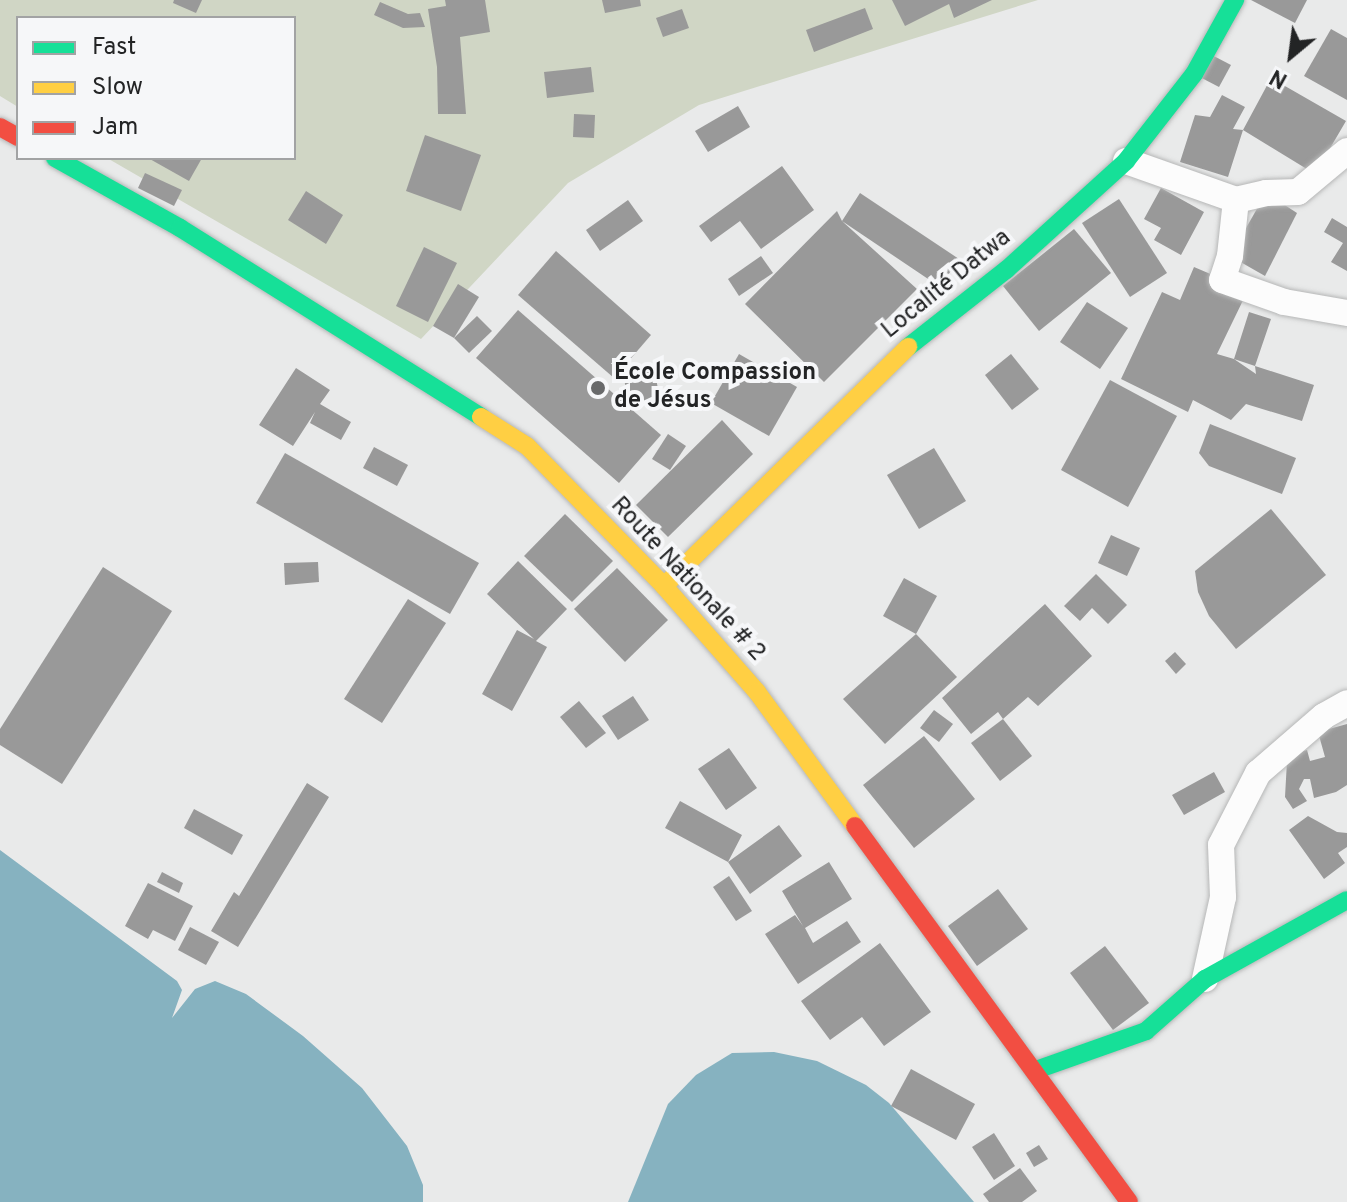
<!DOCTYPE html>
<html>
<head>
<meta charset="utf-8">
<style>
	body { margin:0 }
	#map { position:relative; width:1347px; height:1202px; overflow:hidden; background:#e9eaea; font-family:Overpass,sans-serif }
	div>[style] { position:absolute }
	.green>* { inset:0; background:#d0d6c5 }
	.water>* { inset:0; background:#86b2c0 }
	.building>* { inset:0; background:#999 }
	.roads { filter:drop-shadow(0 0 2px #b6b7b7) drop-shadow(0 0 2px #b6b7b7) }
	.street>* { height:26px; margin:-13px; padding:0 13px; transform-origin:13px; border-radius:13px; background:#fcfcfc }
	.fast>* { height:18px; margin:-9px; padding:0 9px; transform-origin:9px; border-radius:9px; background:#16e098 }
	.slow>* { height:18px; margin:-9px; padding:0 9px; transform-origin:9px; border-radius:9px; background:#ffcf43 }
	.jam>* { height:18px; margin:-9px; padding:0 9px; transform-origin:9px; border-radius:9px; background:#f24e42 }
	.dots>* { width:22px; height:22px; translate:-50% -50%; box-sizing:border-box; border:4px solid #f6f7f9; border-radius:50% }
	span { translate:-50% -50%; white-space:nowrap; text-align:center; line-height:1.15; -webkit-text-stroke:8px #f6f7f9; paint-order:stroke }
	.street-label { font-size:24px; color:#232425 }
	.poi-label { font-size:24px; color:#232425; font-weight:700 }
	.left { translate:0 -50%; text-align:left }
	.legend { position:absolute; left:16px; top:16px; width:280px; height:144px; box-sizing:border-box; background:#f6f7f9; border:2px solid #a2a3a4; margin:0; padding:10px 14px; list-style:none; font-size:24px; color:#232425 }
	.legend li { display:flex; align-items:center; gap:16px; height:40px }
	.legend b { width:40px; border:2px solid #a2a3a4 }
	.north { position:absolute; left:1251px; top:16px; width:80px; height:80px; -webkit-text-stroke:6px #f6f7f9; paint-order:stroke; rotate:209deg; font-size:22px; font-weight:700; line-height:32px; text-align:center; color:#232425 }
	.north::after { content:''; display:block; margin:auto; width:28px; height:36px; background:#232425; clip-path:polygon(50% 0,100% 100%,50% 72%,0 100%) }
</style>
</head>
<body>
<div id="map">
	<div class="green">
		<i style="clip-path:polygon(0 0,1038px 0,699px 105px,568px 183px,421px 339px,107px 158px,294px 158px,294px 18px,18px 18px,18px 107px,0 96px)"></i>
	</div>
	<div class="water">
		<i style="clip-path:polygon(0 850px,177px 981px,182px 990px,172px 1018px,195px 989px,215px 981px,246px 994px,303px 1036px,362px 1088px,407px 1146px,423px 1185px,423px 1202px,0 1202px)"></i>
		<i style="clip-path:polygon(774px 1052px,817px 1061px,866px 1085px,889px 1103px,974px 1202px,628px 1202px,668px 1104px,696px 1075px,732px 1053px)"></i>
	</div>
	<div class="building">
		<i style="clip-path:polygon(174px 0,202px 0,196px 13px,173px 3px)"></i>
		<i style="clip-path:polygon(445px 0,485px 0,490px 32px,460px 37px,466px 114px,438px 114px,437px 67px,428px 9px,446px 6px)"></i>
		<i style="clip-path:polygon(602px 0,640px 0,641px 6px,605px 13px)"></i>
		<i style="clip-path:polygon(892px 0,992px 0,954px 18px,949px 4px,905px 26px)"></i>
		<i style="clip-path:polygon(1251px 0,1307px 0,1295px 23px)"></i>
		<i style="clip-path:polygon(380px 2px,408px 14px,420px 13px,425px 27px,403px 28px,374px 15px)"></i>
		<i style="clip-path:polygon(865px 8px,873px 29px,814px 52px,806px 30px)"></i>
		<i style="clip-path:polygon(682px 9px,689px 28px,663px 37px,656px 18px)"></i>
		<i style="clip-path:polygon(1331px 29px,1347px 38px,1347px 100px,1304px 76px)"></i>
		<i style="clip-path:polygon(1206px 52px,1231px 65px,1219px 87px,1194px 74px)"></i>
		<i style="clip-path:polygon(591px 67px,594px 92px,547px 98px,544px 72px)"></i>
		<i style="clip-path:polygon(1271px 78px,1346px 121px,1315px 174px,1243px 130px,1228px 177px,1180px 162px,1195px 115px,1210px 117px,1222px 95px,1245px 107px,1233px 129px,1243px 130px)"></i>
		<i style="clip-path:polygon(738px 106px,750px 127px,708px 152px,695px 131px)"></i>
		<i style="clip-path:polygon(574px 114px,595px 115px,594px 138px,573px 137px)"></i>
		<i style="clip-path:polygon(425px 135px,481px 155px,461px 211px,406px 191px)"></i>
		<i style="clip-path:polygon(148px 158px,202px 158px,189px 181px)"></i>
		<i style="clip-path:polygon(782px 166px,814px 210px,761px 249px,740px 221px,711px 242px,699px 226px)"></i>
		<i style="clip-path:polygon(145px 173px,182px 190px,174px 206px,138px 188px)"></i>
		<i style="clip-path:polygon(1161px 188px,1204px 212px,1181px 255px,1154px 240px,1161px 228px,1144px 219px)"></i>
		<i style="clip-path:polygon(306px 191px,343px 215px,326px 244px,288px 220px)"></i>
		<i style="clip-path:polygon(860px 193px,959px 259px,940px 287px,842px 221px,917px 289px,824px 382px,745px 304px,837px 211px,842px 221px)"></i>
		<i style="clip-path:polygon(1266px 193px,1297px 213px,1265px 276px,1230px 256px)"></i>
		<i style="clip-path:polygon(1119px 199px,1167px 273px,1130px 297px,1082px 223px)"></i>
		<i style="clip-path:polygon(628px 200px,643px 221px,600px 251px,586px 230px)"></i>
		<i style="clip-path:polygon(1332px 218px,1347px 227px,1347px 271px,1331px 262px,1343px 243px,1324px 232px)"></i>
		<i style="clip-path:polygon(1074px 229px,1111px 273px,1039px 331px,1003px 286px)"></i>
		<i style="clip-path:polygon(424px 247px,457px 263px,428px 322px,396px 306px)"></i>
		<i style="clip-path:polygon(556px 251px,651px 335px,614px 378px,518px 295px)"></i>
		<i style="clip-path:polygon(761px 256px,773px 273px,739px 296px,728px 279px)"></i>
		<i style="clip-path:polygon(1194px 267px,1248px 290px,1217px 354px,1234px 359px,1249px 312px,1271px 319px,1255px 366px,1234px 359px,1256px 374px,1255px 366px,1314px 385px,1302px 421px,1246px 404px,1231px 420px,1193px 400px,1188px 412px,1121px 379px,1162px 292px,1180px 300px)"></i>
		<i style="clip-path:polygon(458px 284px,479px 297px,454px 338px,433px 326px)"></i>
		<i style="clip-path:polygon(1087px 302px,1128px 328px,1100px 369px,1060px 342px)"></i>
		<i style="clip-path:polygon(518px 310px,661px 435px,619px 483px,476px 358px)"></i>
		<i style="clip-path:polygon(477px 316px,492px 331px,469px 353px,454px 338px)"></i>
		<i style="clip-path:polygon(739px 354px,797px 387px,769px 436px,711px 403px)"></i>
		<i style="clip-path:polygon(1011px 354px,1039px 389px,1012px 410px,985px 375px)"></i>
		<i style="clip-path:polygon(654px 367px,660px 400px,629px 406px,623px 373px)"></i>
		<i style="clip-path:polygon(296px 368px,330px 390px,320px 404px,351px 422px,341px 440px,310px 423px,315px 412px,293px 446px,259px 425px)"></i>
		<i style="clip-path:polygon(1110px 380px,1177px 416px,1128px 507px,1061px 470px)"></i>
		<i style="clip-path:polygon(722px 420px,753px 454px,668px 537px,636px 505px)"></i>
		<i style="clip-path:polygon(1210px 424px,1296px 458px,1282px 494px,1209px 466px,1199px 453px)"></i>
		<i style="clip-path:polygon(668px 434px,686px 446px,670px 470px,652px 459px)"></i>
		<i style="clip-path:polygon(374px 447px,408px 465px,397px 486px,363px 468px)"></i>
		<i style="clip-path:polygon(934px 448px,966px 501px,919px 529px,887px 475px)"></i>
		<i style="clip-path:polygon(285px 453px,479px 563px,450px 614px,256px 503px)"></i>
		<i style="clip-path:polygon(1271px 509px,1326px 575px,1236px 649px,1209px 616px,1198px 592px,1195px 571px)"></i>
		<i style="clip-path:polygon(565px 514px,613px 561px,572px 602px,524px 556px)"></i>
		<i style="clip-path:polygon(1111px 535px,1140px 548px,1127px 576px,1098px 563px)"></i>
		<i style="clip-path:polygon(518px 561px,567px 609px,536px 641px,547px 647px,512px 711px,482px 694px,517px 630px,534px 639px,487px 594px)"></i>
		<i style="clip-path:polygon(318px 562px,319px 582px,285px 585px,284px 563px)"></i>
		<i style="clip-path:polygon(103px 567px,172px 611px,62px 784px,0 745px,0 729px)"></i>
		<i style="clip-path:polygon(617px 568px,668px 620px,625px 662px,574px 609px)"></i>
		<i style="clip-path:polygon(1096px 574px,1127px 605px,1108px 624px,1092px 608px,1080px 621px,1064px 606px)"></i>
		<i style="clip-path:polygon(904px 578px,937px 596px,916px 634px,883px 616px)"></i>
		<i style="clip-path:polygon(408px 599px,446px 623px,382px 723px,344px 699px)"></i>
		<i style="clip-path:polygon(1045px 604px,1092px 656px,1038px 706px,1028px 697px,1003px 719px,998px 712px,971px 734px,942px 698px)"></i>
		<i style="clip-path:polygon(916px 634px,957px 677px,885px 744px,843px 699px)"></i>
		<i style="clip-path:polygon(1175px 652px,1186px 664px,1176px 674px,1165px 661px)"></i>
		<i style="clip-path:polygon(633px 696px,649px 720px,618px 740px,602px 716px)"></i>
		<i style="clip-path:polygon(579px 701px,606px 733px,586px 748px,560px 717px)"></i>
		<i style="clip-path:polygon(934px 710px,953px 724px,939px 742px,920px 728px)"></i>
		<i style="clip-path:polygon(1003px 719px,1032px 756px,1000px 781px,971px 743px)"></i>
		<i style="clip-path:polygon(1347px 724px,1347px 785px,1336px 792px,1314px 798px,1310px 779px,1304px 779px,1299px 789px,1307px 801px,1293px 809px,1285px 797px,1287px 761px,1293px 754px,1307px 750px,1310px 761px,1325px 757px,1318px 732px)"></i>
		<i style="clip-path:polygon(924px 736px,975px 799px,914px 848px,863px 785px)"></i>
		<i style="clip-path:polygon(729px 748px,757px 788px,726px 810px,698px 769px)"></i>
		<i style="clip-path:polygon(1214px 772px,1225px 792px,1184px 815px,1172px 795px)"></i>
		<i style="clip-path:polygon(307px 783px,329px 797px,238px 947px,211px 931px,234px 892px,239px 896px)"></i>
		<i style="clip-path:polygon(680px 801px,742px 835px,728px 862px,779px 825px,802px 856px,750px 894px,728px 862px,665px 828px)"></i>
		<i style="clip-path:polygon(194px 809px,243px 835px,232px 855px,184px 828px)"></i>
		<i style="clip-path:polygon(1308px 816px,1337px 832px,1347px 833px,1347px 847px,1338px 853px,1345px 863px,1324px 879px,1289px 830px)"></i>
		<i style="clip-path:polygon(829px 862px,852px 899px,805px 928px,813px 943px,847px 921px,861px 942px,798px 984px,765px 934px,795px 915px,803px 926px,782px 891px)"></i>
		<i style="clip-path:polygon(162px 872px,183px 883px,179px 893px,157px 882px)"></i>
		<i style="clip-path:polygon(729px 876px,752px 911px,736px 921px,713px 887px)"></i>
		<i style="clip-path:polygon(148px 883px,193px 906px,175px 941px,153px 930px,148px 939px,125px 926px)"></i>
		<i style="clip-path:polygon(998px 889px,1028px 929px,977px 966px,948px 926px)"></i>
		<i style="clip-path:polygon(190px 927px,219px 942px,206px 965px,178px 950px)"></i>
		<i style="clip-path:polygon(880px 943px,931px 1012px,884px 1046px,862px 1017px,830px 1040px,801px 1001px)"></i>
		<i style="clip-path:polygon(1105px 946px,1149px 1003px,1113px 1030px,1070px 973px)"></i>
		<i style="clip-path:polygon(911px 1069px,975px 1104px,956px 1140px,891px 1106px)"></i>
		<i style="clip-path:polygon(994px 1133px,1015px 1166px,994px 1180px,972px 1147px)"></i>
		<i style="clip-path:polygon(1039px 1145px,1048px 1159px,1034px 1167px,1026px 1153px)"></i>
		<i style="clip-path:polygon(1020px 1168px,1037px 1191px,1022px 1202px,989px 1202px,983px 1194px)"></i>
	</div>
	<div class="roads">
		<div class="street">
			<i style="left:1126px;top:161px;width:117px;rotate:19.5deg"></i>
			<i style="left:1236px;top:200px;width:31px;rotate:-13deg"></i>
			<i style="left:1266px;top:193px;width:32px;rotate:-2deg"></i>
			<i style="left:1298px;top:192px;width:64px;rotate:-39.9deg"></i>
			<i style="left:1236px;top:200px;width:56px;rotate:96.1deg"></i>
			<i style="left:1230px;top:256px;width:25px;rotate:108deg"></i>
			<i style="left:1222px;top:280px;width:66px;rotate:19.5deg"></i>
			<i style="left:1284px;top:302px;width:64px;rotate:9.9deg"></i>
			<i style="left:1205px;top:979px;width:84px;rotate:-77.6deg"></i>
			<i style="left:1223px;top:897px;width:52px;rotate:-92.2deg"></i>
			<i style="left:1221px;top:845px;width:81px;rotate:-62.8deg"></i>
			<i style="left:1258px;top:773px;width:87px;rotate:-40.8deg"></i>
			<i style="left:1324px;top:716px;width:26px;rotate:-29deg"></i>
		</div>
		<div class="fast">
			<i style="left:55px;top:158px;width:143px;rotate:29.2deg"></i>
			<i style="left:180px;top:228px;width:355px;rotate:32.1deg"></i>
			<i style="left:908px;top:347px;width:125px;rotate:-38.2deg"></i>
			<i style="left:1006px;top:270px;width:162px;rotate:-42.2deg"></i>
			<i style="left:1126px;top:161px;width:110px;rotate:-52deg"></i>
			<i style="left:1194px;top:74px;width:85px;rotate:-61deg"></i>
			<i style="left:1036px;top:1070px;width:117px;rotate:-19.5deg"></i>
			<i style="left:1146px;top:1031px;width:79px;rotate:-41.4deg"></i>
			<i style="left:1205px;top:979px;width:162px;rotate:-29.1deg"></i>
		</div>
		<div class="slow">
			<i style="left:481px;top:417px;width:54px;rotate:32.2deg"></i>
			<i style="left:527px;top:446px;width:196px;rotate:45.6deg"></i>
			<i style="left:664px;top:586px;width:141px;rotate:48.7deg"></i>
			<i style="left:757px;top:692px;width:166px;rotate:53.8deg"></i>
			<i style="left:664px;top:586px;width:342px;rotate:-44.4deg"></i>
		</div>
		<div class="jam">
			<i style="left:0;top:127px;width:21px;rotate:29deg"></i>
			<i style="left:855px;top:826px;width:465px;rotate:53.9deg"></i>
		</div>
	</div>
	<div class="dots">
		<i style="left:598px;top:388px;background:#68696a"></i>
	</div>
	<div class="street-label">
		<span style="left:947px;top:285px;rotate:-39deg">Localité Datwa</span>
		<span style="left:687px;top:580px;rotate:47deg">Route Nationale # 2</span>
	</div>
	<div class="poi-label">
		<span class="left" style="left:614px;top:388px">École Compassion<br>de Jésus</span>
	</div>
	<ul class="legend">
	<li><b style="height:10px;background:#16e098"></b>Fast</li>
	<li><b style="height:10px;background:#ffcf43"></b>Slow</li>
	<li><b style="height:10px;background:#f24e42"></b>Jam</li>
	</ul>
	<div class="north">N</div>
</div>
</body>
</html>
